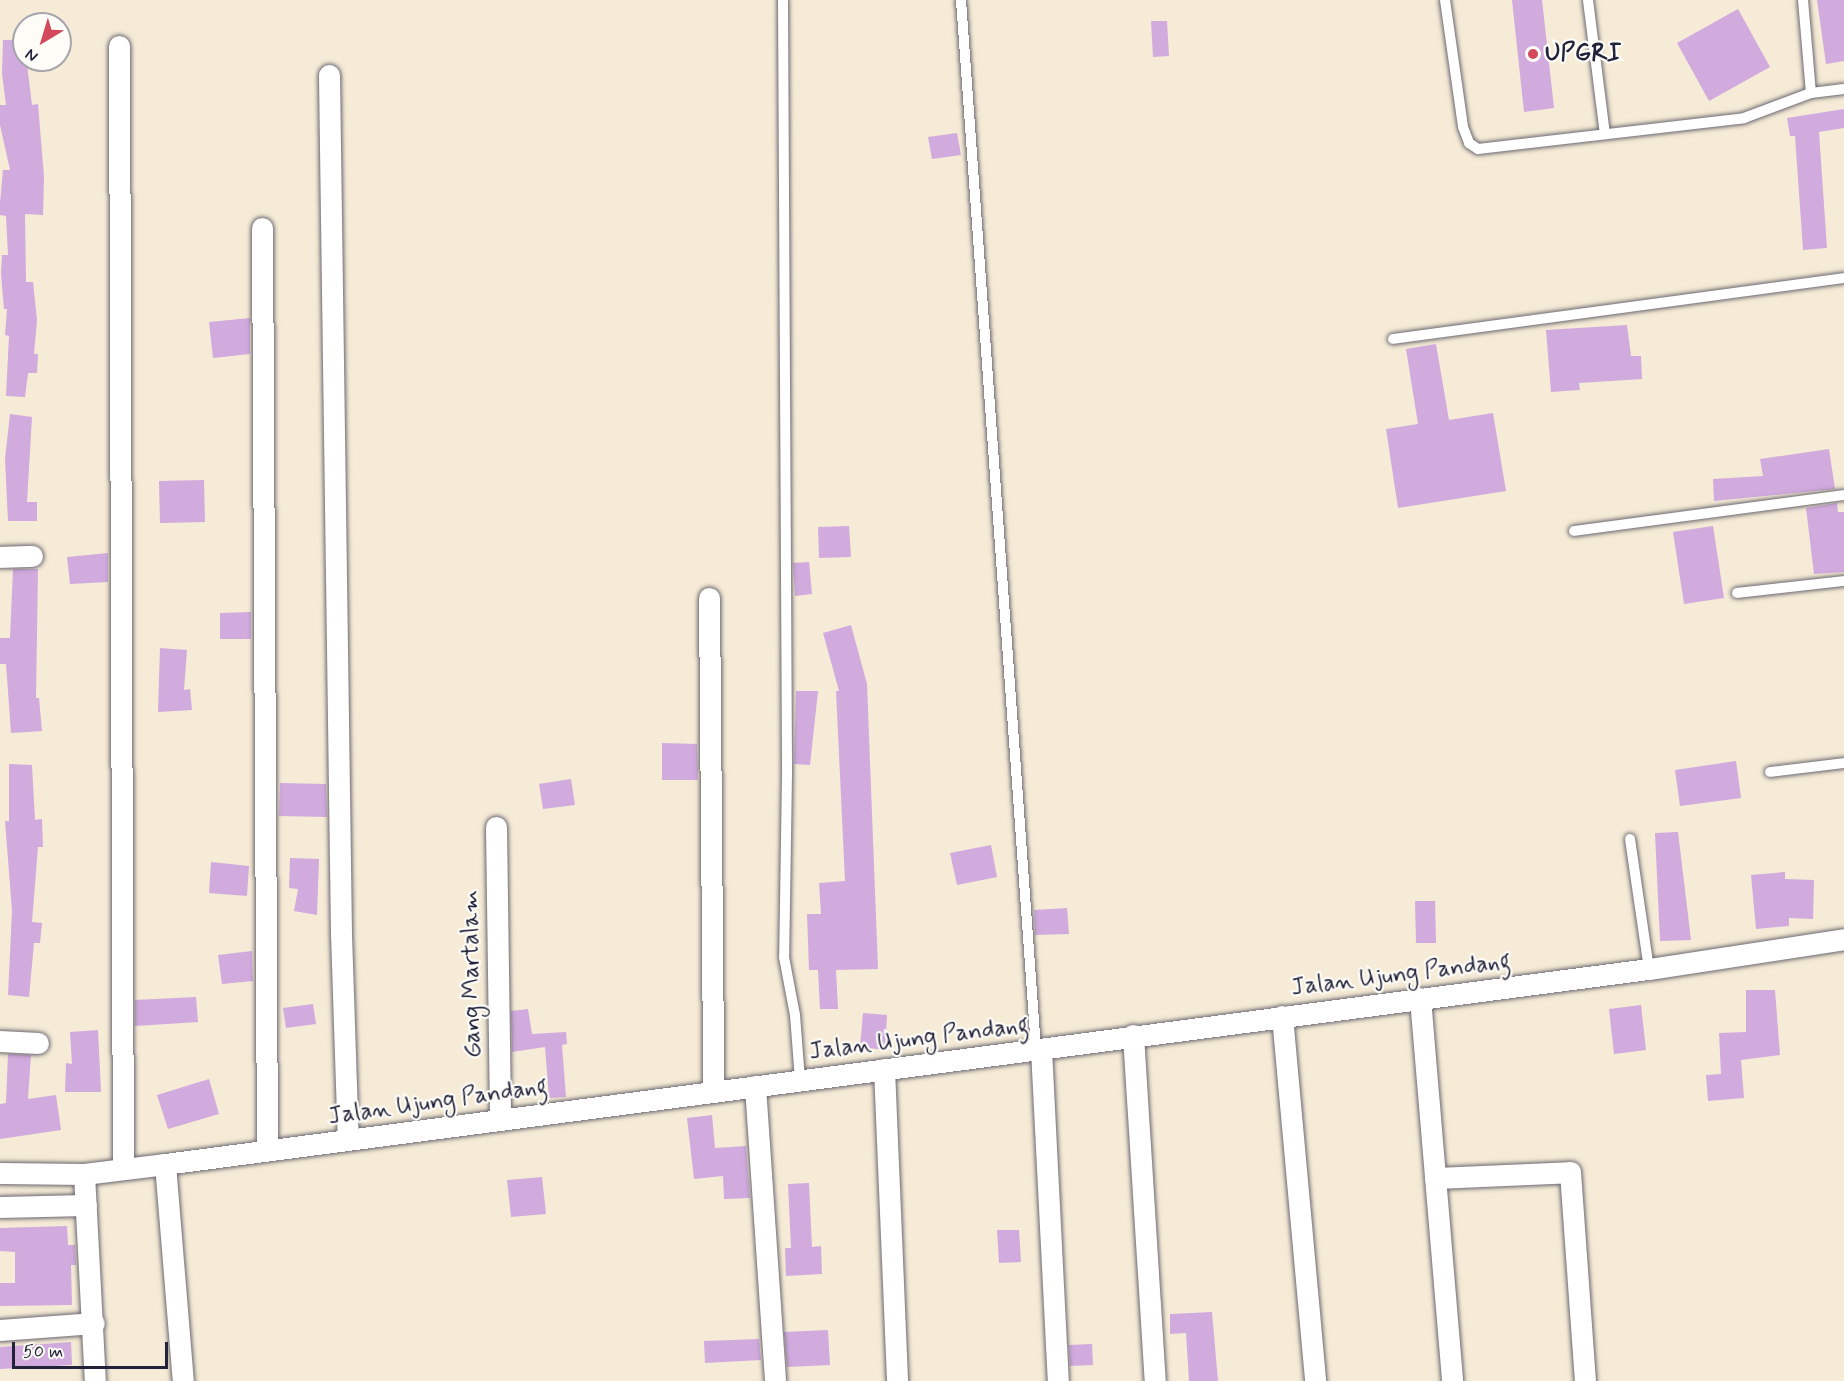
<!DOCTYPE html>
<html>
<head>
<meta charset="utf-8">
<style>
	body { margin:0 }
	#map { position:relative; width:1844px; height:1381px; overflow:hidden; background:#f5ebd6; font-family:Mynerve,sans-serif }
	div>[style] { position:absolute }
	.building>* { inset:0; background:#d1aade }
	.roads { filter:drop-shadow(0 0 2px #6c6871) drop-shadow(0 0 2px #6c6871) }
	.service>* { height:10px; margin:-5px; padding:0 5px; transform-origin:5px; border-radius:5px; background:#fff }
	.minor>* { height:21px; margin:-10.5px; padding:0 10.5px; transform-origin:10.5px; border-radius:10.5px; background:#fff }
	.dots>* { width:16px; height:16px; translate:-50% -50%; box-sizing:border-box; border:3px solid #fdfcf7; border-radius:50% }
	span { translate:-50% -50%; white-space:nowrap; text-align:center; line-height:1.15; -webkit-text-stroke:4.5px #fdfcf7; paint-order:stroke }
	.poi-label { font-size:24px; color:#22223b; font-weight:700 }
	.left { translate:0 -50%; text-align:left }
	.street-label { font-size:24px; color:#22223b }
	.north { position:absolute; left:12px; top:12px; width:60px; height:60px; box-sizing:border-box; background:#fdfcf7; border:2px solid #a5a5ac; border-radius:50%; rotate:218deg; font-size:16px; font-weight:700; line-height:24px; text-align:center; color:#22223b }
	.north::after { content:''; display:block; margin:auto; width:21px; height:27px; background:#d1495b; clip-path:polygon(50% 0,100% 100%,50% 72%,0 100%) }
	.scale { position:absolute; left:12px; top:1342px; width:156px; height:27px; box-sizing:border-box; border:3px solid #22223b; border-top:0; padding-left:8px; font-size:18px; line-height:21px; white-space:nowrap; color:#22223b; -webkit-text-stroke:4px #fdfcf7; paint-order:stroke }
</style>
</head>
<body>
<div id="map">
	<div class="building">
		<i style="clip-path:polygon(1512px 0,1542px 0,1554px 108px,1524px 112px)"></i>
		<i style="clip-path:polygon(1817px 0,1844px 0,1844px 61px,1826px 64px)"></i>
		<i style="clip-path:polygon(1738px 9px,1770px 67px,1709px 101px,1677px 43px)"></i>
		<i style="clip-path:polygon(1151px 21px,1167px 21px,1169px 56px,1153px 57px)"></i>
		<i style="clip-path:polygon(3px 40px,24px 40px,32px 105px,38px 104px,44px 177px,43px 215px,25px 214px,26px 282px,33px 282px,37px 320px,34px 354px,38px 354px,37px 373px,28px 373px,25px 397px,6px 396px,9px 336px,5px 335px,7px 309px,4px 309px,1px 274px,2px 255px,8px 255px,6px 216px,0 215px,0 203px,3px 170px,10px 170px,0 125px,0 105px,6px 105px,2px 73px)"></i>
		<i style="clip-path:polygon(1844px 109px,1844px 128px,1819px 132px,1827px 248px,1803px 250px,1795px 136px,1790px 136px,1787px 118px)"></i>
		<i style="clip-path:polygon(957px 133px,961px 155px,932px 159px,928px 137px)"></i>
		<i style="clip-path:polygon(250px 318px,250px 354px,213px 358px,209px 322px)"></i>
		<i style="clip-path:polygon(1627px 325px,1631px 356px,1641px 356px,1642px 379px,1579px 383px,1580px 390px,1551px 392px,1546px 330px)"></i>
		<i style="clip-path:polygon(1436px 344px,1449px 420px,1493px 413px,1506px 491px,1398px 508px,1386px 429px,1418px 424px,1406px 349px)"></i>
		<i style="clip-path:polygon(10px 414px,32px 417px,27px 502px,37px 502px,37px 521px,8px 521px,5px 459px)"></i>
		<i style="clip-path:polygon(1829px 449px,1835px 489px,1714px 501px,1713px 479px,1763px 476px,1760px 459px)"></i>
		<i style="clip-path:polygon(204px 480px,205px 522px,160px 523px,159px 481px)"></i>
		<i style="clip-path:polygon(1837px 503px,1838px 512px,1844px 512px,1844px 572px,1814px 574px,1806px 508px)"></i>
		<i style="clip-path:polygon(849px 526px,851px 557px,819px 558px,818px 527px)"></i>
		<i style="clip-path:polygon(1713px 526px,1724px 598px,1684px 604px,1673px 532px)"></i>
		<i style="clip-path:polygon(108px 553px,108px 582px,70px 584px,67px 557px)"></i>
		<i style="clip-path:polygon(809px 562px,812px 594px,795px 596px,793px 563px)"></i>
		<i style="clip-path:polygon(13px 569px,38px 569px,36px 698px,39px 698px,42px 731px,11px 733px,6px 664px,0 664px,0 638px,10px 638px)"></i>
		<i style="clip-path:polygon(251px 612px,251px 639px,220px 639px,220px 613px)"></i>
		<i style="clip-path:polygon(851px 625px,867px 684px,878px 969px,836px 970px,838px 1009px,820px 1009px,818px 970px,809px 970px,807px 914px,821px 914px,819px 883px,845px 881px,836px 691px,839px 691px,823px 633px)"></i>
		<i style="clip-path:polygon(160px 648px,187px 650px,184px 690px,190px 689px,192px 710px,158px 712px)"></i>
		<i style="clip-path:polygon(796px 691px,818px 691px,810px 765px,794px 764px)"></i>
		<i style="clip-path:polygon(662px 743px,697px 744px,698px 780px,662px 780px)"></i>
		<i style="clip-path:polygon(1736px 761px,1741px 798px,1680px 806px,1675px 770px)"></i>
		<i style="clip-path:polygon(9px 764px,32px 765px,35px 820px,42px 819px,43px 847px,38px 847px,32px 922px,42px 923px,40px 943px,34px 943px,29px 997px,8px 995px,12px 911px,5px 821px,9px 821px)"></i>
		<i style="clip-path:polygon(571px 779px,575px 805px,543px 809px,539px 784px)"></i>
		<i style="clip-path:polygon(280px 783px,326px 784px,327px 817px,279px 816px)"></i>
		<i style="clip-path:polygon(1678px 832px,1691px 940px,1660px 941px,1655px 833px)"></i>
		<i style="clip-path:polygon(991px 845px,997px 877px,957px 885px,950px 853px)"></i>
		<i style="clip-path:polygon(290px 858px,319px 859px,317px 915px,294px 911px,298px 889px,289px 888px)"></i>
		<i style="clip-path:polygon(211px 862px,249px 866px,247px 896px,209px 893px)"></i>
		<i style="clip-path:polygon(1785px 872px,1785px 879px,1814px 880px,1813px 919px,1789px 918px,1789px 926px,1756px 929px,1751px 875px)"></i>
		<i style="clip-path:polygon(1415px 901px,1435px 901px,1436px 943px,1416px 943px)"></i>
		<i style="clip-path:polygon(1067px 908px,1069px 934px,1035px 935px,1034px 910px)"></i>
		<i style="clip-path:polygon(252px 951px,253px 981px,222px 984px,218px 955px)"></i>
		<i style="clip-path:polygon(1746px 990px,1775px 990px,1780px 1055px,1741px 1060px,1744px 1098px,1708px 1101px,1706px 1075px,1721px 1074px,1719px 1033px,1746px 1032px)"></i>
		<i style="clip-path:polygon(196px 997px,198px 1022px,135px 1026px,135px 1000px)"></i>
		<i style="clip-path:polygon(313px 1004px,316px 1024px,286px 1028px,283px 1008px)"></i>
		<i style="clip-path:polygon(1641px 1005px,1646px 1050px,1614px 1054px,1609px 1009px)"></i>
		<i style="clip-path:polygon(528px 1009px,532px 1034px,566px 1032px,567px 1044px,562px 1045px,566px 1097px,549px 1098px,545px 1047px,512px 1052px,511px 1011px)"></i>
		<i style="clip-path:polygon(863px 1013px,887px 1015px,885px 1050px,860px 1047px)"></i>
		<i style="clip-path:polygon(98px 1030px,101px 1092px,65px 1092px,66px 1063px,72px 1064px,70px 1032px)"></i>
		<i style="clip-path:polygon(8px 1054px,31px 1055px,28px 1099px,56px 1095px,61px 1130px,0 1139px,0 1104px,6px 1103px)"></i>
		<i style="clip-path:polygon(209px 1079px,219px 1114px,168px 1129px,157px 1095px)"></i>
		<i style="clip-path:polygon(712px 1115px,715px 1148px,746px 1146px,750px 1198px,724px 1199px,723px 1176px,694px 1179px,687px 1118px)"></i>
		<i style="clip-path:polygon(542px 1177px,546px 1214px,511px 1217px,507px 1180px)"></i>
		<i style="clip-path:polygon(809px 1183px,812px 1247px,821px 1246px,822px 1274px,786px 1276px,785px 1248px,791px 1248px,788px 1184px)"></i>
		<i style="clip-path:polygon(67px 1226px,68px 1245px,75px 1245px,76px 1265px,71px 1265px,72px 1305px,0 1306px,0 1283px,15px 1283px,15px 1252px,0 1251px,0 1228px)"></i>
		<i style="clip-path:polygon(997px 1230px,1019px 1230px,1021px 1262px,999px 1263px)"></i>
		<i style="clip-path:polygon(1212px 1312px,1218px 1381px,1189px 1381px,1186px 1333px,1170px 1334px,1170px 1314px)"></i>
		<i style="clip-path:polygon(828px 1330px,830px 1365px,787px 1367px,784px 1332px)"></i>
		<i style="clip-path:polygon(759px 1339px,761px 1360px,705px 1363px,704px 1341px)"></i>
		<i style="clip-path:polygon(71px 1342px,72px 1365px,0 1369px,0 1347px)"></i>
		<i style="clip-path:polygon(1092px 1344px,1093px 1365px,1070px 1366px,1069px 1345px)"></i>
	</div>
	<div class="roads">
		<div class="service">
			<i style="left:783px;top:0;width:775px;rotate:89.7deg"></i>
			<i style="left:787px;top:775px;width:182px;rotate:90.9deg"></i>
			<i style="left:784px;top:957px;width:59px;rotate:79.3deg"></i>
			<i style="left:795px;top:1015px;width:65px;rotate:85.6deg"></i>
			<i style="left:961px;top:0;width:1052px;rotate:85.91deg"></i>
			<i style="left:1445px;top:0;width:128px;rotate:81.9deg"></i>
			<i style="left:1463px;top:127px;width:17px;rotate:69deg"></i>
			<i style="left:1469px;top:143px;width:11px;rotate:34deg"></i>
			<i style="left:1478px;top:149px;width:268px;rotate:-6.6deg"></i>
			<i style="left:1744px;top:118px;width:72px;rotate:-20.5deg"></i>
			<i style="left:1811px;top:93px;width:33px;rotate:-7deg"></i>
			<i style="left:1588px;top:0;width:135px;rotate:82.8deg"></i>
			<i style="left:1803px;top:0;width:93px;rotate:85.1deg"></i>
			<i style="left:1393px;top:339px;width:455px;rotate:-7.7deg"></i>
			<i style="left:1574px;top:531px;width:272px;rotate:-7.6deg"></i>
			<i style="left:1737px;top:593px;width:108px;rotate:-6.4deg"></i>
			<i style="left:1770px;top:772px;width:75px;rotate:-6.9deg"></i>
			<i style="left:1630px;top:839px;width:131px;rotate:81.7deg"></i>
		</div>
		<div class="minor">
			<i style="left:119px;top:46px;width:1123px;rotate:89.8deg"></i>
			<i style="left:329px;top:75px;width:859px;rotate:89.2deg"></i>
			<i style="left:341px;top:934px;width:206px;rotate:88.1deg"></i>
			<i style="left:262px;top:228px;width:922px;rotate:89.69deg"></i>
			<i style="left:0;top:557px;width:32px;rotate:-2deg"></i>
			<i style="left:709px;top:598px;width:494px;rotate:89.5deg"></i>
			<i style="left:496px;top:827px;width:293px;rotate:89.2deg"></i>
			<i style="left:1420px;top:998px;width:384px;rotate:85.2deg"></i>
			<i style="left:1282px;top:1016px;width:366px;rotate:84.8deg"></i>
			<i style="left:1133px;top:1035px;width:347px;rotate:86.4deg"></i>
			<i style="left:0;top:1041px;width:38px;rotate:3deg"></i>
			<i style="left:1041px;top:1049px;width:332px;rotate:87.1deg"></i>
			<i style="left:884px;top:1069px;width:312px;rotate:87.6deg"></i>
			<i style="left:755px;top:1086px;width:296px;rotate:86.1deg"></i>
			<i style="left:165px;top:1164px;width:218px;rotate:85.3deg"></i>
			<i style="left:0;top:1173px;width:84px;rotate:0.7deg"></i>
			<i style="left:84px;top:1174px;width:82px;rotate:-7deg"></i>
			<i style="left:165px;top:1164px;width:1497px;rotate:-7.49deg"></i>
			<i style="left:1649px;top:969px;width:197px;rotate:-8.7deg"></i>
			<i style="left:84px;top:1174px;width:207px;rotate:87deg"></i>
			<i style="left:1435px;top:1178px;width:135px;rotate:-2.5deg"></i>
			<i style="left:1570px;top:1172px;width:210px;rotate:85.9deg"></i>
			<i style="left:0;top:1207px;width:86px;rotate:-1.3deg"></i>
			<i style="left:0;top:1330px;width:94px;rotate:-4.3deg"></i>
		</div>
	</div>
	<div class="dots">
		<i style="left:1533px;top:54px;background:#d1495b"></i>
	</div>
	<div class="poi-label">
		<span class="left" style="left:1545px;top:54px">UPGRI</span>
	</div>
	<div class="street-label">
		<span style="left:472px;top:974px;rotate:-91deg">Gang Martalam</span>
		<span style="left:1401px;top:975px;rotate:-7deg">Jalan Ujung Pandang</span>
		<span style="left:919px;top:1039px;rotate:-7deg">Jalan Ujung Pandang</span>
		<span style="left:438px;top:1102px;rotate:-8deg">Jalan Ujung Pandang</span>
	</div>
	<div class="north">N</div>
	<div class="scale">50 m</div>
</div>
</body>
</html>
